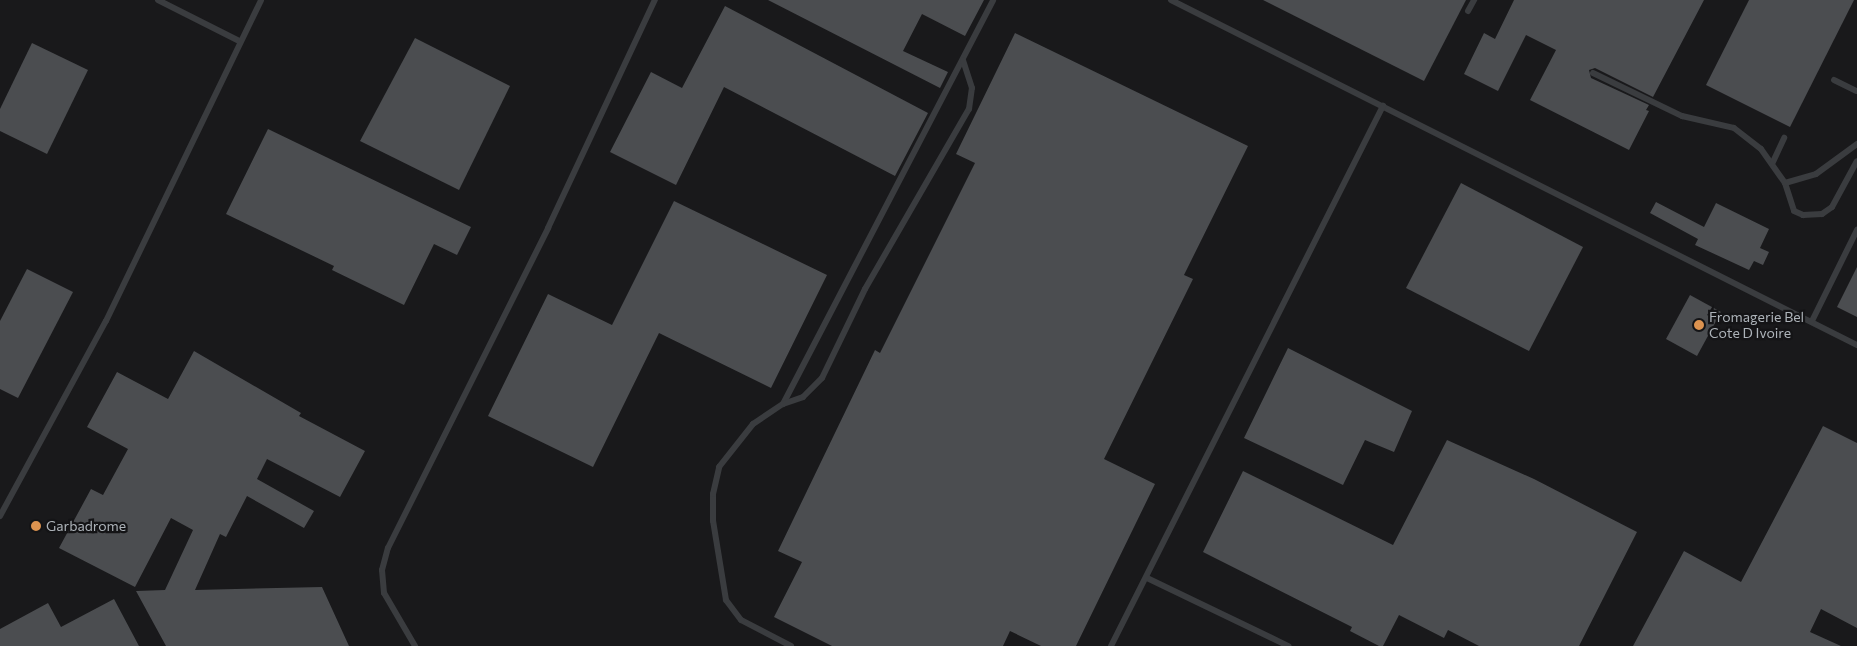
<!DOCTYPE html>
<html>
<head>
<meta charset="utf-8">
<style>
	body { margin:0 }
	#map { position:relative; width:1857px; height:646px; overflow:hidden; background:#19191b; font-family:Commissioner,sans-serif }
	div>[style] { position:absolute }
	.building>* { inset:0; background:#4b4d50 }
	.service>* { height:6px; margin:-3px; padding:0 3px; transform-origin:3px; border-radius:3px; background:#3a3c3f }
	.dots>* { width:14px; height:14px; translate:-50% -50%; box-sizing:border-box; border:2px solid #141416; border-radius:50% }
	span { translate:-50% -50%; white-space:nowrap; text-align:center; line-height:1.15; -webkit-text-stroke:4.5px #141416; paint-order:stroke }
	.poi-label { font-size:14px; color:#adb3b9 }
	.left { translate:0 -50%; text-align:left }
</style>
</head>
<body>
<div id="map">
	<div class="building">
		<i style="clip-path:polygon(768px 0,984px 0,965px 36px,922px 14px,903px 51px,948px 72px,940px 88px)"></i>
		<i style="clip-path:polygon(1263px 0,1466px 0,1424px 81px)"></i>
		<i style="clip-path:polygon(1514px 0,1704px 0,1653px 97px,1595px 68px,1589px 70px,1591px 78px,1649px 105px,1646px 110px,1649px 111px,1629px 150px,1530px 100px,1556px 50px,1526px 35px,1498px 91px,1464px 74px,1484px 33px,1495px 39px)"></i>
		<i style="clip-path:polygon(1749px 0,1854px 0,1790px 127px,1706px 85px)"></i>
		<i style="clip-path:polygon(725px 6px,928px 113px,895px 176px,724px 87px,676px 185px,610px 152px,651px 72px,682px 88px)"></i>
		<i style="clip-path:polygon(1015px 33px,1248px 146px,1184px 275px,1193px 279px,1104px 459px,1155px 484px,1076px 646px,1041px 646px,1010px 631px,1003px 646px,832px 646px,774px 617px,802px 562px,778px 551px,875px 350px,880px 353px,975px 163px,956px 154px)"></i>
		<i style="clip-path:polygon(415px 38px,510px 86px,459px 190px,360px 141px)"></i>
		<i style="clip-path:polygon(32px 43px,88px 70px,47px 154px,0 131px,0 109px)"></i>
		<i style="clip-path:polygon(268px 129px,471px 227px,457px 255px,434px 244px,404px 305px,332px 270px,334px 266px,226px 214px)"></i>
		<i style="clip-path:polygon(1461px 183px,1583px 247px,1529px 351px,1406px 288px)"></i>
		<i style="clip-path:polygon(674px 201px,827px 275px,771px 388px,659px 333px,593px 467px,488px 416px,548px 294px,612px 325px)"></i>
		<i style="clip-path:polygon(1656px 202px,1704px 227px,1716px 203px,1769px 229px,1760px 248px,1769px 252px,1763px 265px,1754px 261px,1749px 270px,1695px 245px,1698px 239px,1650px 213px)"></i>
		<i style="clip-path:polygon(1857px 267px,1857px 317px,1837px 307px)"></i>
		<i style="clip-path:polygon(27px 269px,73px 292px,18px 398px,0 389px,0 321px)"></i>
		<i style="clip-path:polygon(1690px 295px,1721px 312px,1697px 356px,1666px 339px)"></i>
		<i style="clip-path:polygon(1288px 348px,1412px 411px,1394px 452px,1365px 440px,1343px 485px,1244px 438px)"></i>
		<i style="clip-path:polygon(194px 351px,301px 413px,299px 416px,365px 451px,340px 497px,267px 459px,257px 479px,314px 511px,304px 528px,247px 496px,226px 537px,220px 534px,195px 590px,322px 587px,349px 646px,166px 646px,136px 591px,165px 590px,193px 530px,171px 518px,135px 587px,59px 548px,91px 489px,103px 495px,128px 449px,87px 427px,117px 372px,168px 399px)"></i>
		<i style="clip-path:polygon(1823px 426px,1857px 443px,1857px 628px,1821px 609px,1810px 632px,1841px 646px,1633px 646px,1684px 551px,1741px 582px)"></i>
		<i style="clip-path:polygon(1447px 440px,1534px 479px,1637px 532px,1579px 646px,1479px 646px,1448px 630px,1444px 638px,1399px 615px,1383px 646px,1379px 646px,1350px 631px,1352px 627px,1203px 552px,1243px 471px,1393px 545px)"></i>
		<i style="clip-path:polygon(114px 599px,139px 646px,0 646px,0 629px,48px 603px,61px 627px)"></i>
	</div>
	<div class="service">
		<i style="left:158px;top:0;width:91px;rotate:26.8deg"></i>
		<i style="left:1171px;top:0;width:768px;rotate:26.7deg"></i>
		<i style="left:1468px;top:11px;width:13px;rotate:-61deg"></i>
		<i style="left:1593px;top:73px;width:99px;rotate:25.8deg"></i>
		<i style="left:1682px;top:116px;width:53px;rotate:13deg"></i>
		<i style="left:1734px;top:128px;width:34px;rotate:38deg"></i>
		<i style="left:1761px;top:149px;width:42px;rotate:54.8deg"></i>
		<i style="left:1785px;top:183px;width:29px;rotate:72deg"></i>
		<i style="left:1794px;top:211px;width:10px;rotate:24deg"></i>
		<i style="left:1803px;top:215px;width:19px;rotate:-3deg"></i>
		<i style="left:1822px;top:214px;width:12px;rotate:-35deg"></i>
		<i style="left:1832px;top:207px;width:52px;rotate:-61.5deg"></i>
		<i style="left:1834px;top:80px;width:25px;rotate:26deg"></i>
		<i style="left:1772px;top:164px;width:29px;rotate:-65deg"></i>
		<i style="left:1785px;top:183px;width:32px;rotate:-16deg"></i>
		<i style="left:1816px;top:174px;width:51px;rotate:-36.2deg"></i>
		<i style="left:1812px;top:321px;width:102px;rotate:-63.7deg"></i>
		<i style="left:783px;top:404px;width:455px;rotate:-62.5deg"></i>
		<i style="left:0;top:516px;width:222px;rotate:-61.5deg"></i>
		<i style="left:106px;top:321px;width:356px;rotate:-64.2deg"></i>
		<i style="left:1147px;top:578px;width:157px;rotate:25.7deg"></i>
		<i style="left:415px;top:646px;width:61px;rotate:-120.3deg"></i>
		<i style="left:384px;top:593px;width:23px;rotate:-95deg"></i>
		<i style="left:382px;top:570px;width:23px;rotate:-75deg"></i>
		<i style="left:388px;top:548px;width:358px;rotate:-63.4deg"></i>
		<i style="left:548px;top:228px;width:252px;rotate:-64.9deg"></i>
		<i style="left:791px;top:646px;width:56px;rotate:-152.5deg"></i>
		<i style="left:741px;top:620px;width:25px;rotate:-127deg"></i>
		<i style="left:726px;top:600px;width:80px;rotate:-99.3deg"></i>
		<i style="left:713px;top:521px;width:27px;rotate:-90deg"></i>
		<i style="left:713px;top:494px;width:28px;rotate:-77deg"></i>
		<i style="left:719px;top:467px;width:55px;rotate:-51.7deg"></i>
		<i style="left:753px;top:424px;width:36px;rotate:-34deg"></i>
		<i style="left:783px;top:404px;width:21px;rotate:-19deg"></i>
		<i style="left:803px;top:397px;width:27px;rotate:-45deg"></i>
		<i style="left:822px;top:378px;width:99px;rotate:-64.2deg"></i>
		<i style="left:865px;top:289px;width:208px;rotate:-60deg"></i>
		<i style="left:969px;top:109px;width:21px;rotate:-82deg"></i>
		<i style="left:972px;top:88px;width:29px;rotate:-108deg"></i>
		<i style="left:1111px;top:646px;width:605px;rotate:-63.27deg"></i>
	</div>
	<div class="dots">
		<i style="left:1699px;top:325px;background:#dc9350"></i>
		<i style="left:36px;top:526px;background:#dc9350"></i>
	</div>
	<div class="poi-label">
		<span class="left" style="left:1709px;top:325px">Fromagerie Bel<br>Cote D Ivoire</span>
		<span class="left" style="left:46px;top:526px">Garbadrome</span>
	</div>
</div>
</body>
</html>
